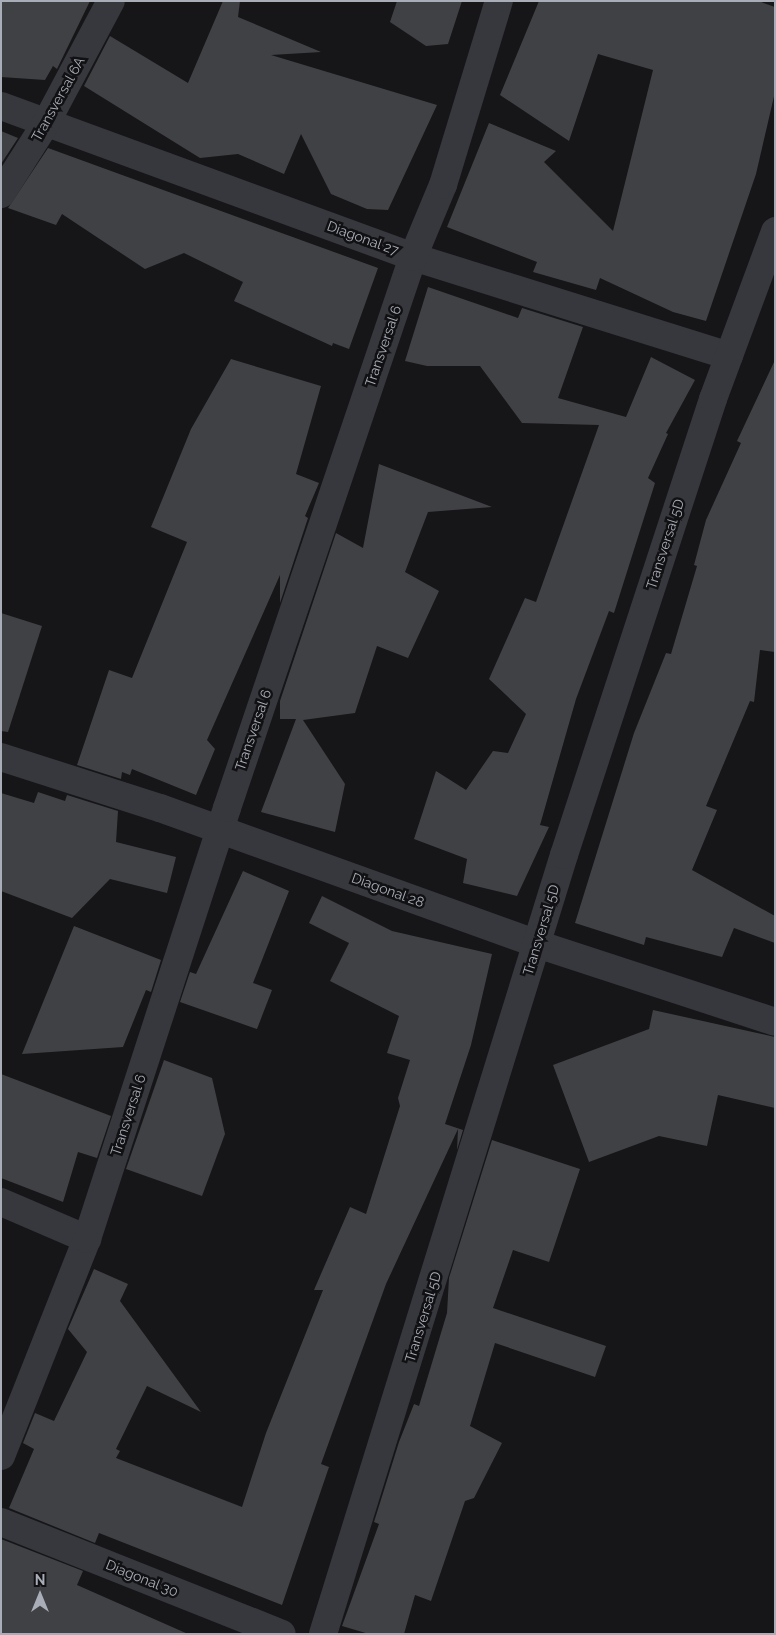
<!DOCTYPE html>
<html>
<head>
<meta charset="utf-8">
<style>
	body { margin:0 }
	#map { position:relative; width:776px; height:1635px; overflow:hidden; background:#161618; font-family:Raleway,sans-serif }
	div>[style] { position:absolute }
	.building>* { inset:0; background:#404145 }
	.street>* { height:28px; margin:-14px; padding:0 14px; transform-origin:14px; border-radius:14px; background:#37383d }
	span { translate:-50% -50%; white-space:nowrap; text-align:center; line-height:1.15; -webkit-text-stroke:5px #111113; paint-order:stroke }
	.street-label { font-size:14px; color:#a8adb8 }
	.frame { position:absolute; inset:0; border:2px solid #a8adb8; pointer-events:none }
	.north { position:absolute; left:15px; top:1570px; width:50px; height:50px; -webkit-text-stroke:4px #111113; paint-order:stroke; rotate:0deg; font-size:14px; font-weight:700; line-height:20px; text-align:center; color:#a8adb8 }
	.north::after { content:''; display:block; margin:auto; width:18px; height:22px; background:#a8adb8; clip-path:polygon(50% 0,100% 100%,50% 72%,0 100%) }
</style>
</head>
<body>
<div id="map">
	<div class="building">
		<i style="clip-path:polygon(1px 1px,90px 1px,57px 69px,53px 66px,45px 80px,1px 77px)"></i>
		<i style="clip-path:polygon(223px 1px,240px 1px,238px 17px,321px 52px,271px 55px,437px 105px,388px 210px,367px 209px,331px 194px,301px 134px,284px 174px,238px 154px,200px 158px,84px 86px,110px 36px,188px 83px)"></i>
		<i style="clip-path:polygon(397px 1px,462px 1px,448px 44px,426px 46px,390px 22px)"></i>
		<i style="clip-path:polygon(539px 1px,758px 1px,775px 7px,775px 92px,756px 174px,706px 321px,673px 312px,600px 278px,596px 290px,533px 272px,537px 262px,447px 227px,489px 123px,556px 151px,544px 162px,613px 231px,653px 70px,598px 54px,569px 141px,500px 95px)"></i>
		<i style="clip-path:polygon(1px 131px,18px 138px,1px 164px)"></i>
		<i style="clip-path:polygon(48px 148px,378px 268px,349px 349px,333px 343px,332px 346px,234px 301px,243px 282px,184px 253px,145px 269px,62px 214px,56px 225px,8px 208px)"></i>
		<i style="clip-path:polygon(428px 287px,518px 318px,522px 308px,583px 327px,558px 398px,626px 417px,651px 357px,695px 380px,666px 433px,668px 434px,648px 478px,655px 483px,614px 613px,609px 611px,576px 699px,540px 825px,549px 827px,517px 896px,463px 883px,467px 859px,414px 839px,436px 771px,466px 790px,493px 751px,508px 753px,526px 714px,489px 679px,525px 598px,536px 602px,599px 425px,522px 423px,480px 366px,427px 366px,405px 361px)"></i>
		<i style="clip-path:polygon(231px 359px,321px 386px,296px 474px,319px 483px,305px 516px,308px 518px,280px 603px,280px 575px,207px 740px,215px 749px,196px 795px,132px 769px,130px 775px,122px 772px,121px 779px,77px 765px,109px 670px,132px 678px,187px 542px,151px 527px,191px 429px)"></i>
		<i style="clip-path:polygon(775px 360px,775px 652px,760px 650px,754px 702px,750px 701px,706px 806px,717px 810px,692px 870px,775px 916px,775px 943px,734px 928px,722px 957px,646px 937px,644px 945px,575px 923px,634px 733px,666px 653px,671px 654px,697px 566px,694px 565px,706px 520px,741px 443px,737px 441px)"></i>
		<i style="clip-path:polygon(379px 464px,492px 507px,428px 512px,405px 572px,439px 591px,408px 658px,377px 646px,355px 713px,303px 720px,345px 784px,335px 832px,261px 812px,296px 719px,280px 719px,280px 701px,336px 533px,363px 548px)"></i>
		<i style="clip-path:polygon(1px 613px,42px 626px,8px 732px,1px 731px)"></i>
		<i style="clip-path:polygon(38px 792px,65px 801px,67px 795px,118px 811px,116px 842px,176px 857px,167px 893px,110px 879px,72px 918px,1px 891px,1px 793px,34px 803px)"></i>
		<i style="clip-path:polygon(243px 871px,289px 891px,253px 983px,272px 990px,257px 1029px,180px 1002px,190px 972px,196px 974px)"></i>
		<i style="clip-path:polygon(322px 896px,392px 931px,492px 954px,471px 1045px,445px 1124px,463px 1130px,457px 1150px,458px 1129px,386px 1284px,321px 1464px,329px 1467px,282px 1605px,99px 1533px,95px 1543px,9px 1508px,34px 1449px,23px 1443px,35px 1413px,54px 1421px,87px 1352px,68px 1329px,94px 1269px,128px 1284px,120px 1301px,201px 1412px,147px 1386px,116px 1449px,120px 1451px,116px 1458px,242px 1507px,266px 1433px,323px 1290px,314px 1290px,350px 1207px,366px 1214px,400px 1106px,398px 1098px,410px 1060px,387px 1053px,399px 1016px,330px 981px,349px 943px,309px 923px)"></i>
		<i style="clip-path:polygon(74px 926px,161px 960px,151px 992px,146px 990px,123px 1047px,22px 1054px)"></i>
		<i style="clip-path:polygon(653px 1010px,775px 1037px,775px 1108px,718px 1095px,707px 1146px,659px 1136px,589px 1162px,553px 1065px,649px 1029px)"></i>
		<i style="clip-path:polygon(164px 1060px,212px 1078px,225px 1134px,202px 1196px,126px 1169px)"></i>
		<i style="clip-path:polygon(1px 1074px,111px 1116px,97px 1158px,78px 1152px,63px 1202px,1px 1178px)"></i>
		<i style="clip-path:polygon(492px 1140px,580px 1169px,549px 1262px,513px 1250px,493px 1308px,606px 1346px,595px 1377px,495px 1343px,470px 1426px,502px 1443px,474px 1498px,465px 1501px,431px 1601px,415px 1595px,404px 1634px,369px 1634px,342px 1626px,379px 1524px,374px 1522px,399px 1442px,414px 1404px,419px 1406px,447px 1313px,449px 1278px)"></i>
		<i style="clip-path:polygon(1px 1539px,83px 1571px,77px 1585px,188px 1634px,1px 1634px)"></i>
	</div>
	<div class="street">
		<i style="left:1px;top:106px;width:439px;rotate:20.1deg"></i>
		<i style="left:413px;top:257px;width:331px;rotate:17.4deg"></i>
		<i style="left:1px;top:194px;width:84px;rotate:-57.6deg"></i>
		<i style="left:46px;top:123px;width:138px;rotate:-62deg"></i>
		<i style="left:1px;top:757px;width:167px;rotate:17.8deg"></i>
		<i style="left:160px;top:808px;width:401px;rotate:19.8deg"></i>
		<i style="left:537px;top:944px;width:250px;rotate:18.1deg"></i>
		<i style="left:1px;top:1202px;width:94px;rotate:23.3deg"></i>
		<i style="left:1px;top:1456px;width:233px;rotate:-68.4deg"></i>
		<i style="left:87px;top:1239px;width:453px;rotate:-72deg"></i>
		<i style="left:227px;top:808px;width:582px;rotate:-71.35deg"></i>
		<i style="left:413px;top:257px;width:78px;rotate:-67.4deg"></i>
		<i style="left:443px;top:185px;width:192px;rotate:-73.1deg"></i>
		<i style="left:1px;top:1522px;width:302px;rotate:21.7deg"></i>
		<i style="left:323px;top:1634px;width:815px;rotate:-72.81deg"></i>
		<i style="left:564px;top:855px;width:480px;rotate:-71.9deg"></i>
		<i style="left:713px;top:399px;width:179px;rotate:-69.7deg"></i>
	</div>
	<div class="street-label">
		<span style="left:58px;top:99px;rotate:-61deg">Transversal 6A</span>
		<span style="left:363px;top:238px;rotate:20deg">Diagonal 27</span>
		<span style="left:383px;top:346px;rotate:-71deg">Transversal 6</span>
		<span style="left:665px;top:544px;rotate:-72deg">Transversal 5D</span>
		<span style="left:253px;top:730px;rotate:-71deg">Transversal 6</span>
		<span style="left:388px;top:890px;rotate:20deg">Diagonal 28</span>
		<span style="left:541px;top:930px;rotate:-73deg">Transversal 5D</span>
		<span style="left:128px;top:1115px;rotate:-72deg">Transversal 6</span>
		<span style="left:423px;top:1317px;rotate:-73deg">Transversal 5D</span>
		<span style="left:142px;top:1578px;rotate:22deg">Diagonal 30</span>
	</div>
	<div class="frame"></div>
	<div class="north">N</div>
</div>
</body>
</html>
